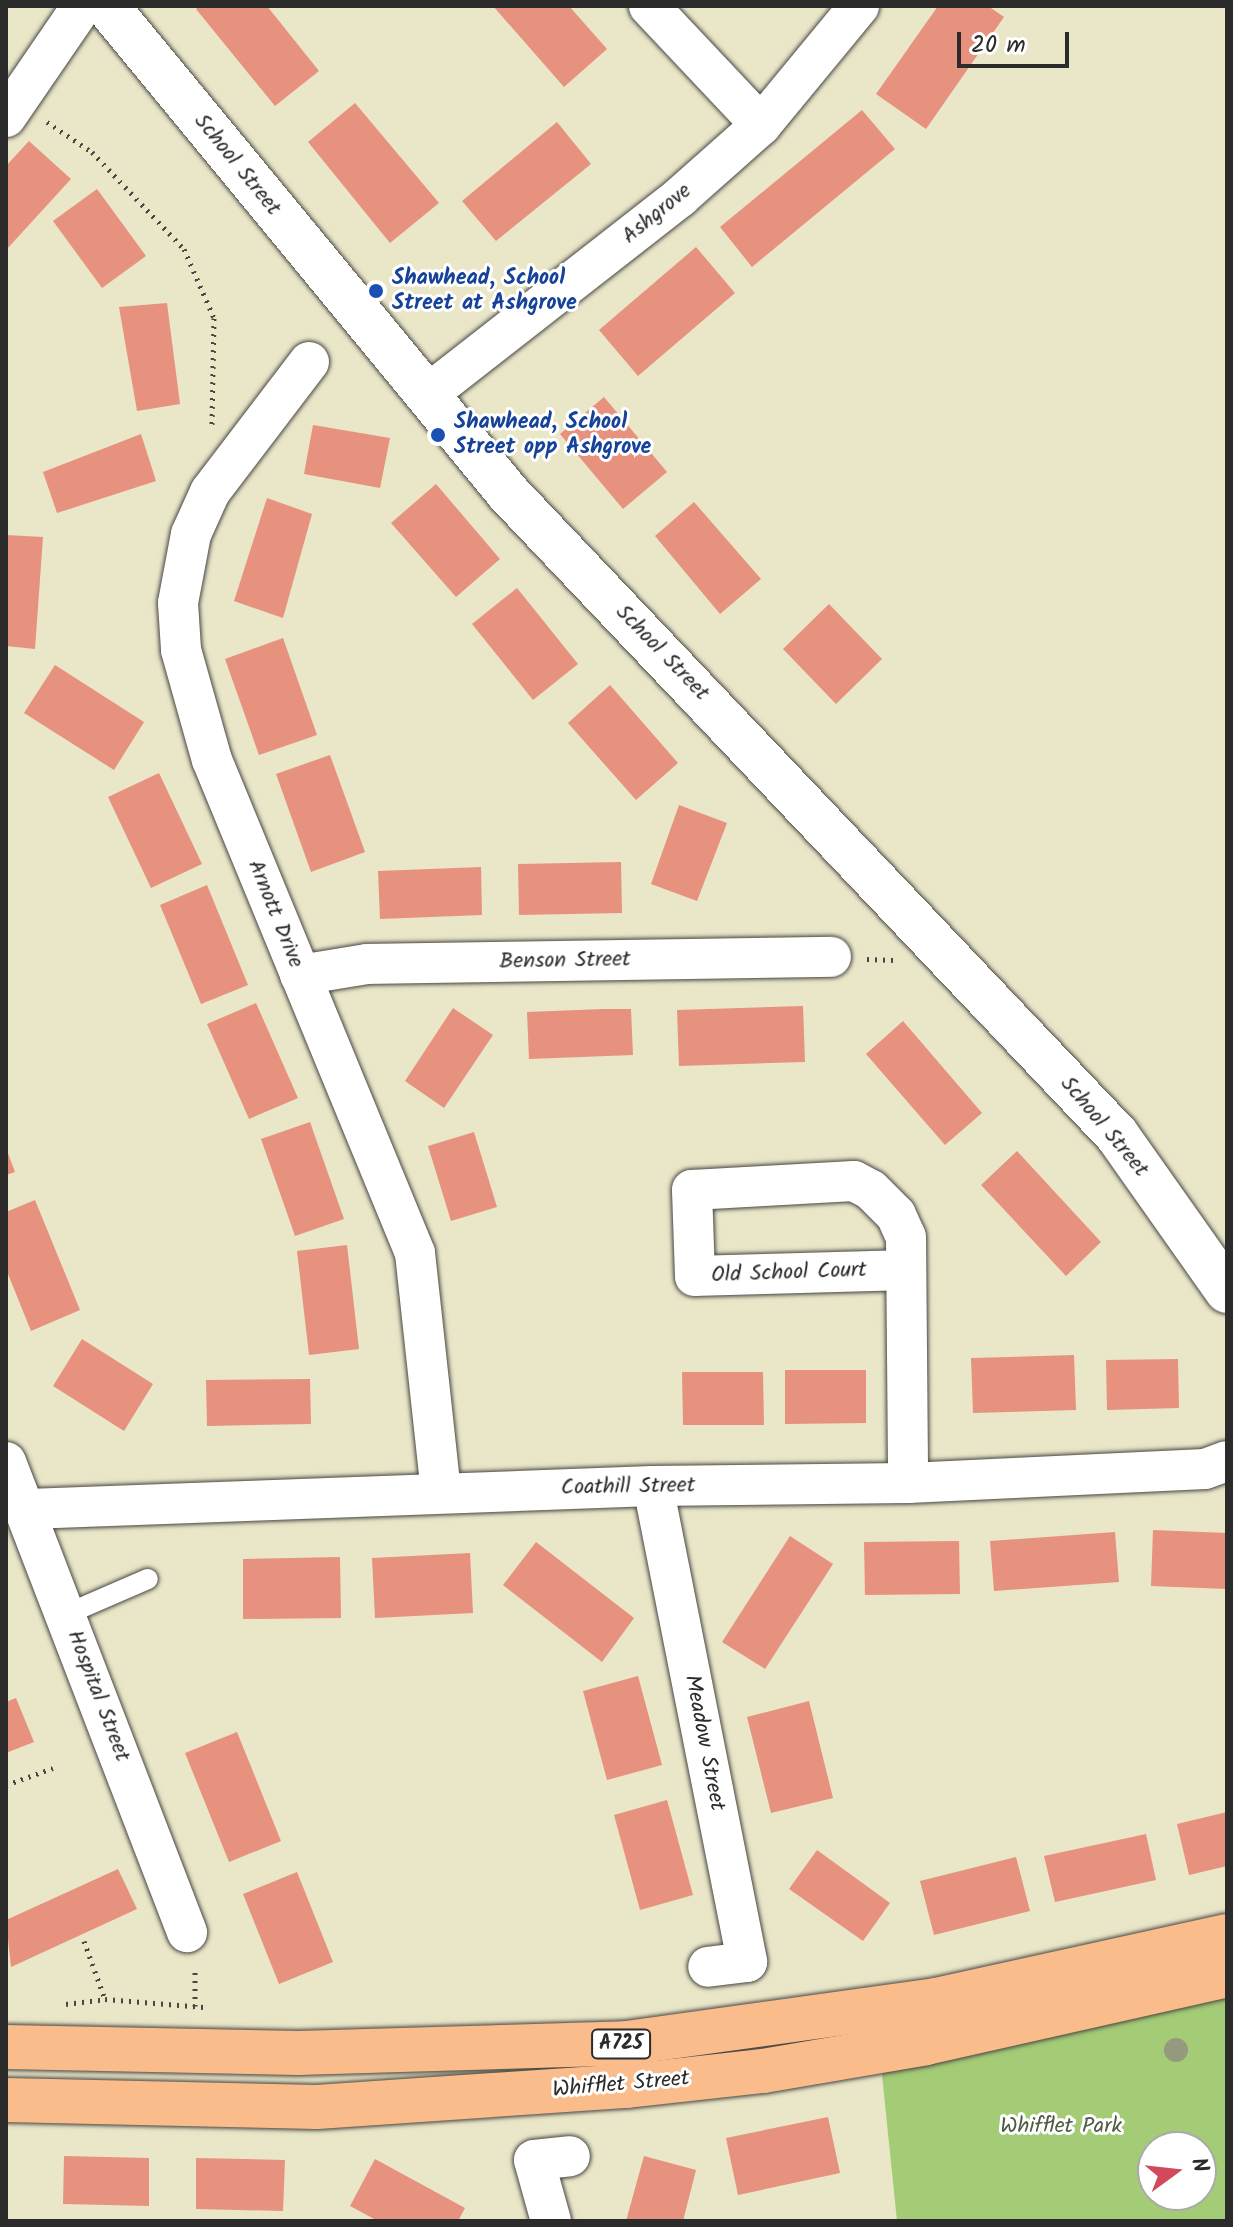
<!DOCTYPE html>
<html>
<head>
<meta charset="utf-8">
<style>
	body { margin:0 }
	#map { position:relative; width:1233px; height:2227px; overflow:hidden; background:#eae6c8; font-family:Kalam,sans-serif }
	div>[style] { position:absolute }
	.green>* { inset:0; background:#a4cb76 }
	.building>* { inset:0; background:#e6927e }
	.path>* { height:5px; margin-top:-2.5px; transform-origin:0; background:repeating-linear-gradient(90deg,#484743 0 2px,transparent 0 8px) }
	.roads { filter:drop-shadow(0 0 2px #484743) drop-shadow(0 0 2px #484743) }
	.service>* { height:20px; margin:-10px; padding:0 10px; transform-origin:10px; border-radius:10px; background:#fff }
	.minor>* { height:40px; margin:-20px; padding:0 20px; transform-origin:20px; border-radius:20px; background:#fff }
	.tertiary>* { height:44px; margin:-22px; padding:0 22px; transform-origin:22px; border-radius:22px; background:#fff }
	.primary>* { height:44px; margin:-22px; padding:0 22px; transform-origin:22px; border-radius:22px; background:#fabc8b }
	.trees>* { width:24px; height:24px; margin:-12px; border-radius:50%; background:#959a7e }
	.dots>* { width:22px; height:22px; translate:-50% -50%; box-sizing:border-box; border:4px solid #fff; border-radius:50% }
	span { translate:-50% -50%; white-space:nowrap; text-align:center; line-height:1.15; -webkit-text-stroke:6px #fff; paint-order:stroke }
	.shield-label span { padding:2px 6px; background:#fff; border:2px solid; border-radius:6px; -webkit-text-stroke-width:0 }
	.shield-label { font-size:20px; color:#2b2b2b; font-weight:700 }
	.street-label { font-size:22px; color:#2b2b2b }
	.transit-label { font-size:22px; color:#164399; font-weight:700 }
	.left { translate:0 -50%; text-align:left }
	.park-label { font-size:22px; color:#4f5b42 }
	.frame { position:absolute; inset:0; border:8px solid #2b2b2b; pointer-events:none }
	.north { position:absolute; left:1137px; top:2131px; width:80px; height:80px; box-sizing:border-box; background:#fff; border:2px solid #aaa; border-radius:50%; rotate:75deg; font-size:22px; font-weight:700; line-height:32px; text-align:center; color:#2b2b2b }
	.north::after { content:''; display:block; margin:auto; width:28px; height:36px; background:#d1495b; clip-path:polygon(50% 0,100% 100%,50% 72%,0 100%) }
	.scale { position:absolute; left:957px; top:32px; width:112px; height:36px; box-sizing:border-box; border:4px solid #2b2b2b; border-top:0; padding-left:10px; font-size:24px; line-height:28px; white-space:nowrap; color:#2b2b2b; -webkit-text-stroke:6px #fff; paint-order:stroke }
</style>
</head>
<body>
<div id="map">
	<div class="green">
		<i style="clip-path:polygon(evenodd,1227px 1998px,1227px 2221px,897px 2221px,881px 2065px,1227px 1998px,1153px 2147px,1201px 2147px,1201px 2195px,1153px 2195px,1153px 2147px)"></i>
	</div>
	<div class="building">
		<i style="clip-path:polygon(200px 6px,267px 6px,319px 71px,275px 106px,196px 9px)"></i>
		<i style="clip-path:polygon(493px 6px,569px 6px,607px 49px,564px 87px)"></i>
		<i style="clip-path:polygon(938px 6px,988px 6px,1004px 17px,926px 129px,876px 94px)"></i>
		<i style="clip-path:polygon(355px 103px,439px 203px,390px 243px,308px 142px)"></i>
		<i style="clip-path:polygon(862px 110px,895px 149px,752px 267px,720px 227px)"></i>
		<i style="clip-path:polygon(557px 122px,591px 164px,496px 241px,462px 201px)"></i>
		<i style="clip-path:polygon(29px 141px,71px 179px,6px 250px,6px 166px)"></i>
		<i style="clip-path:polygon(97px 189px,146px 256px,102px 288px,53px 221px)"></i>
		<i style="clip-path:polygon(696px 247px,735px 293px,638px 376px,599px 330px)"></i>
		<i style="clip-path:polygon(167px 303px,180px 404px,137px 411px,119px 307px)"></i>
		<i style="clip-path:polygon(604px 397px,667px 472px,623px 509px,560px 434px)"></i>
		<i style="clip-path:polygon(313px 425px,390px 438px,380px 488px,304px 474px)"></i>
		<i style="clip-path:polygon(141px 434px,156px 481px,57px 513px,43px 472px)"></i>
		<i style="clip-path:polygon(436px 484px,500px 559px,456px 597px,391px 523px)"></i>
		<i style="clip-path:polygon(267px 498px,312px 514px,283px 618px,234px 601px)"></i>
		<i style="clip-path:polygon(694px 502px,761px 579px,720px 614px,655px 536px)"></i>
		<i style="clip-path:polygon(6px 535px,43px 537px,35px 649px,6px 646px)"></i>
		<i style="clip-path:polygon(517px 588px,578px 664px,533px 700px,472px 624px)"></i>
		<i style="clip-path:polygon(829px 604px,882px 659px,836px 704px,783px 649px)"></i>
		<i style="clip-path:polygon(283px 638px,317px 735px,259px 755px,225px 659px)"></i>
		<i style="clip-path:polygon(55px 665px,144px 722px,114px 770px,24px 713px)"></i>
		<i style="clip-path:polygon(610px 685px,678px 763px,636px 800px,568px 723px)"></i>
		<i style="clip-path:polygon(330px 755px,365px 852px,311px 872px,276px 774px)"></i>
		<i style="clip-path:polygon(159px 773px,202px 864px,151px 888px,108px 797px)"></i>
		<i style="clip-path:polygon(679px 805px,727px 823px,697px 901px,651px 884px)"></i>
		<i style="clip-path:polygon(621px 862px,622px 913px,519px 915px,518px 864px)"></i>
		<i style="clip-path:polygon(481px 867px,482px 915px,380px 919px,378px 871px)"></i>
		<i style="clip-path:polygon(207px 885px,248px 985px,201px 1004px,160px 905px)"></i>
		<i style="clip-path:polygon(256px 1003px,298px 1098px,249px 1119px,207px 1024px)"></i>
		<i style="clip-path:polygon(803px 1006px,805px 1062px,679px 1066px,677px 1010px)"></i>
		<i style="clip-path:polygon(453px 1008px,493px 1035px,444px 1108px,405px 1081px)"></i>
		<i style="clip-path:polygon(603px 1009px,631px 1009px,633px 1055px,529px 1059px,527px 1012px)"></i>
		<i style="clip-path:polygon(903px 1021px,982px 1113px,945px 1145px,866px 1054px)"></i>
		<i style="clip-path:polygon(310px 1122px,344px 1219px,295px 1236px,261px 1139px)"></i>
		<i style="clip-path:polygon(474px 1132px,497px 1207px,451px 1221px,428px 1146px)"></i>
		<i style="clip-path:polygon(6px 1148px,15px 1172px,6px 1175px)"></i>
		<i style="clip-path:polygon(1017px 1151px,1101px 1242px,1066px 1276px,981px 1185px)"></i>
		<i style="clip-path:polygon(35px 1200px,80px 1310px,31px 1331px,6px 1269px,6px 1212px)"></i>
		<i style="clip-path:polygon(347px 1245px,359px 1349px,309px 1355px,297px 1251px)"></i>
		<i style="clip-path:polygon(82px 1339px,153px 1384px,124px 1431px,53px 1386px)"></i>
		<i style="clip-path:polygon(1074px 1355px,1076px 1410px,973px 1413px,971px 1358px)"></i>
		<i style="clip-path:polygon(1178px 1359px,1179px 1408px,1107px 1410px,1106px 1360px)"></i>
		<i style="clip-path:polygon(785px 1370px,866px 1370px,866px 1423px,785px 1424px)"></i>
		<i style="clip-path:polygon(682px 1372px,763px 1372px,764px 1425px,683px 1425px)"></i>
		<i style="clip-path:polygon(310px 1379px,311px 1424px,207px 1426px,206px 1380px)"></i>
		<i style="clip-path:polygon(1153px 1530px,1227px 1533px,1227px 1589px,1151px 1586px)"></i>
		<i style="clip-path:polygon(1115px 1532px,1119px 1582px,994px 1591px,990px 1541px)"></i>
		<i style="clip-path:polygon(790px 1536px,833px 1564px,765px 1669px,722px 1642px)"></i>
		<i style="clip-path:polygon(959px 1541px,960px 1594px,865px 1595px,864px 1542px)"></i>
		<i style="clip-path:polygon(536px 1542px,634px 1618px,602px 1662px,503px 1585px)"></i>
		<i style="clip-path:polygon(470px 1553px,473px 1613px,375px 1618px,372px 1558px)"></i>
		<i style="clip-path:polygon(340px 1557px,341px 1618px,243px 1619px,243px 1559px)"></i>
		<i style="clip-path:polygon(638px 1676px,662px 1765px,607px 1780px,583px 1691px)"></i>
		<i style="clip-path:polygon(16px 1698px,34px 1742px,6px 1753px,6px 1702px)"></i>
		<i style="clip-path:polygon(809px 1701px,833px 1798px,771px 1813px,747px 1717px)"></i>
		<i style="clip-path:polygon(237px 1732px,281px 1841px,229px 1862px,185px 1753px)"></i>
		<i style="clip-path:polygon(667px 1800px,693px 1895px,640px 1910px,614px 1815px)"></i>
		<i style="clip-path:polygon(1227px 1812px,1227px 1866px,1189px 1875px,1177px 1824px)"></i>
		<i style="clip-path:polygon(1146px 1834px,1156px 1880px,1055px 1902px,1044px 1856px)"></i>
		<i style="clip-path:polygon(817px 1850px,890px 1903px,863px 1941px,789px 1889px)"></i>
		<i style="clip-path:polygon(1016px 1857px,1030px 1911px,934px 1935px,920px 1881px)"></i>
		<i style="clip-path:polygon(118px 1869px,137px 1909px,11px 1967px,6px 1920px)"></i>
		<i style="clip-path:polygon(297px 1872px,333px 1962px,279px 1984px,243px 1894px)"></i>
		<i style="clip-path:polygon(828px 2117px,840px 2173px,738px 2195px,726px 2138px)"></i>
		<i style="clip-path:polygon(64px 2156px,149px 2158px,149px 2206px,63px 2204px)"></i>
		<i style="clip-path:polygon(644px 2156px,696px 2170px,683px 2221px,626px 2221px)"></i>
		<i style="clip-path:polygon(196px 2158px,285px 2160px,283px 2211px,196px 2209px)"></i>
		<i style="clip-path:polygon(375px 2159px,465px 2208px,458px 2221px,378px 2221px,350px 2206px)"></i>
	</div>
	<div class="path">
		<i style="left:47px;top:122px;width:54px;rotate:33.7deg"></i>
		<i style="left:92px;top:152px;width:134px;rotate:46.5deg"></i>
		<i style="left:184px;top:249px;width:75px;rotate:66.5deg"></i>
		<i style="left:214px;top:318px;width:108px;rotate:91.1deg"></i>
		<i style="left:867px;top:959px;width:26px;rotate:2deg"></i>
		<i style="left:6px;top:1785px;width:50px;rotate:-19.9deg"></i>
		<i style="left:84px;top:1941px;width:62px;rotate:70.1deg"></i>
		<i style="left:66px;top:2004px;width:39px;rotate:-7deg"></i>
		<i style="left:105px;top:1999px;width:99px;rotate:4.6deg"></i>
		<i style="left:195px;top:2006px;width:38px;rotate:-90deg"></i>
	</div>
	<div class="roads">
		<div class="service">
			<i style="left:67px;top:1614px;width:88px;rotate:-23.4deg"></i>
		</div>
		<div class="minor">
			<i style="left:649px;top:6px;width:163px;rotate:46.7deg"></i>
			<i style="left:6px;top:117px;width:135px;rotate:-55.6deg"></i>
			<i style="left:309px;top:362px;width:163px;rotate:127.3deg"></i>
			<i style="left:210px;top:492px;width:46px;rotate:114.3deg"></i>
			<i style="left:191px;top:534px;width:70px;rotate:100.7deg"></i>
			<i style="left:178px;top:603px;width:47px;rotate:86.3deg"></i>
			<i style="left:181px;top:650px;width:114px;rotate:74.3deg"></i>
			<i style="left:212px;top:760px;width:533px;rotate:67.62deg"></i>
			<i style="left:415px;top:1253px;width:240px;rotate:83.8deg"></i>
			<i style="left:428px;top:394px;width:320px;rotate:-38deg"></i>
			<i style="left:680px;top:197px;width:108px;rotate:-41.6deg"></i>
			<i style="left:761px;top:125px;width:154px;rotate:-50.5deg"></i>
			<i style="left:300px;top:975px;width:68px;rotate:-9.3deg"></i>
			<i style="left:367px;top:964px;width:464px;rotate:-0.9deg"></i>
			<i style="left:906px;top:1270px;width:211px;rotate:178.4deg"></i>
			<i style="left:695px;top:1276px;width:86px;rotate:-92deg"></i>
			<i style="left:692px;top:1190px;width:162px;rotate:-3.2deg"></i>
			<i style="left:854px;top:1181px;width:19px;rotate:28deg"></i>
			<i style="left:871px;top:1190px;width:35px;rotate:45deg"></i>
			<i style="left:896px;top:1215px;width:24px;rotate:66deg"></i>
			<i style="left:906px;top:1237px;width:246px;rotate:89.5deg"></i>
			<i style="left:6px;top:1462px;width:504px;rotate:68.94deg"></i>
			<i style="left:653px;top:1486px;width:485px;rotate:78.8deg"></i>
			<i style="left:747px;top:1962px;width:39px;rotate:173deg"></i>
			<i style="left:28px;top:1509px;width:625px;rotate:-2.11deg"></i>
			<i style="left:653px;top:1486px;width:255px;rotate:-0.7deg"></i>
			<i style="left:908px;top:1483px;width:297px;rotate:-2.7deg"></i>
			<i style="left:1205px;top:1469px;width:23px;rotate:-20deg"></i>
			<i style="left:551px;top:2221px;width:63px;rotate:-105.6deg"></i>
			<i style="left:534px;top:2160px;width:36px;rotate:-6deg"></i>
		</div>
		<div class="tertiary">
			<i style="left:107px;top:6px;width:631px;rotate:50.53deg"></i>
			<i style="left:508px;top:493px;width:885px;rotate:46.51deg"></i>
			<i style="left:1117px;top:1135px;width:191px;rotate:54.8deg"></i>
		</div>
		<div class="primary">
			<i style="left:6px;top:2047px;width:292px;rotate:1.2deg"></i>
			<i style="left:298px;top:2053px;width:329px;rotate:-1.7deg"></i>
			<i style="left:627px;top:2043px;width:312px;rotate:-7.9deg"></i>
			<i style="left:936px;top:2000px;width:298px;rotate:-12.4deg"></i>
			<i style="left:6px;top:2100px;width:311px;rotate:1.3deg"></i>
			<i style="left:317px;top:2107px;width:311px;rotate:-3.9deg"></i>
			<i style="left:627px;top:2086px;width:137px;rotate:-6.3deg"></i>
			<i style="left:763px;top:2071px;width:165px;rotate:-9.7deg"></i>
			<i style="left:926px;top:2043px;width:309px;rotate:-12.7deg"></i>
		</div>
	</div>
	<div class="trees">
		<i style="left:1176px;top:2050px"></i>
	</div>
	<div class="dots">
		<i style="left:376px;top:291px;background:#1a4fb4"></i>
		<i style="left:438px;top:435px;background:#1a4fb4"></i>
	</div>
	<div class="shield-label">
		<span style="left:621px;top:2044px">A725</span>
	</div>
	<div class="street-label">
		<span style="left:237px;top:165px;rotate:51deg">School Street</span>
		<span style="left:657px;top:214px;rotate:-39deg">Ashgrove</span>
		<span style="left:662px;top:653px;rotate:46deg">School Street</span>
		<span style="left:275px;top:914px;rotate:68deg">Arnott Drive</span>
		<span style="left:565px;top:961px;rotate:-1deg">Benson Street</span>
		<span style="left:1104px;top:1127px;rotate:50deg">School Street</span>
		<span style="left:789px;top:1273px;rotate:-2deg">Old School Court</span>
		<span style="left:628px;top:1487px;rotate:-1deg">Coathill Street</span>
		<span style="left:98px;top:1696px;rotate:69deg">Hospital Street</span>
		<span style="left:704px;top:1743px;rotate:79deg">Meadow Street</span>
		<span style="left:621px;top:2085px;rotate:-5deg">Whifflet Street</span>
	</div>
	<div class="transit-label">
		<span class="left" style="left:392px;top:291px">Shawhead, School<br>Street at Ashgrove</span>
		<span class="left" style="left:454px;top:435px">Shawhead, School<br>Street opp Ashgrove</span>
	</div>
	<div class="park-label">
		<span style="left:1061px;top:2127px">Whifflet Park</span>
	</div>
	<div class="frame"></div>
	<div class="north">N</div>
	<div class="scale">20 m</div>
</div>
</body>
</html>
